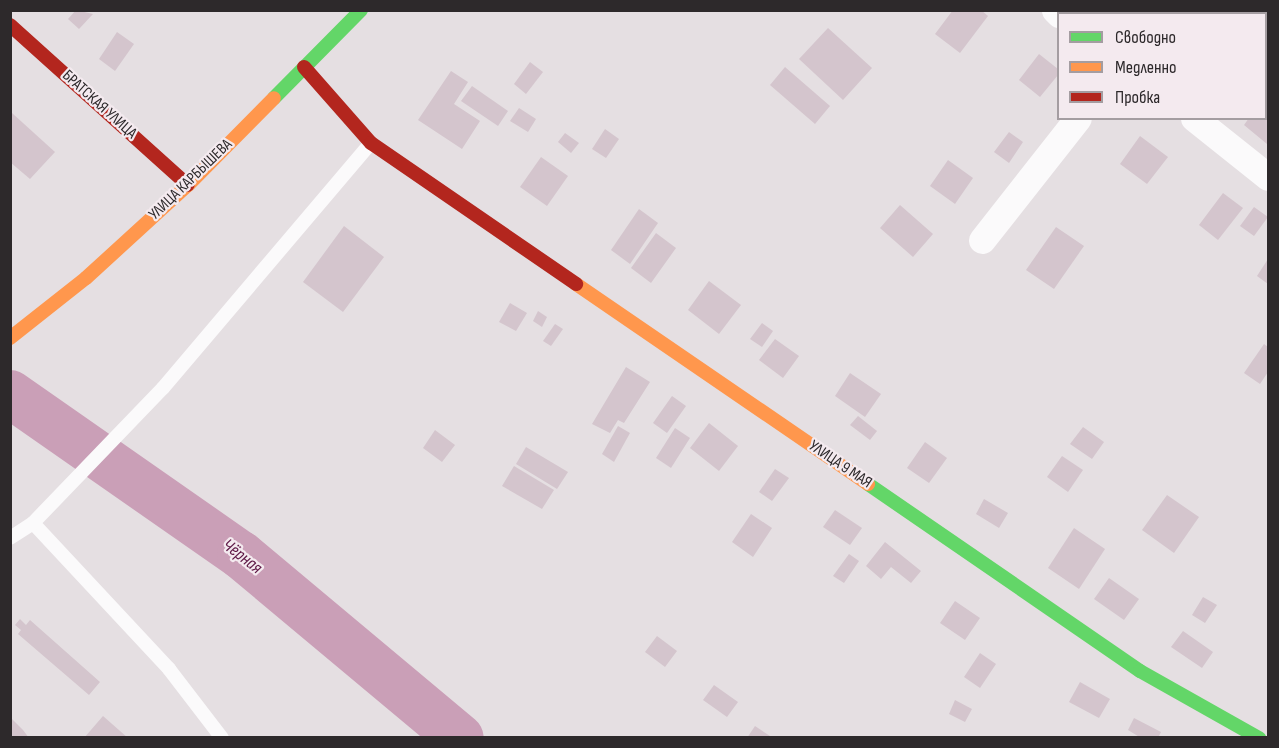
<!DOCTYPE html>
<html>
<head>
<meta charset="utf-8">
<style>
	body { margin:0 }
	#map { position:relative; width:1279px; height:748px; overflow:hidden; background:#e5dfe2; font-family:"Sofia Sans Condensed",sans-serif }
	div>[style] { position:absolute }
	.river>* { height:48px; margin:-24px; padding:0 24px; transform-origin:24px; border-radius:24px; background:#ca9fb7 }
	.building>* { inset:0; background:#d4c5cd }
	.lane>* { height:14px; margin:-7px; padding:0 7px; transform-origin:7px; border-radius:7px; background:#fbfafb }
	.street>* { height:27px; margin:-13.5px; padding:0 13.5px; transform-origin:13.5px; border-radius:13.5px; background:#fbfafb }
	.fast>* { height:14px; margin:-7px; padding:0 7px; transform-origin:7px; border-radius:7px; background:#63d668 }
	.slow>* { height:14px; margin:-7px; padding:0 7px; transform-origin:7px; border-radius:7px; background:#ff974d }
	.jam>* { height:14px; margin:-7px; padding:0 7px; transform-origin:7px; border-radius:7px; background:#b3261e }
	span { translate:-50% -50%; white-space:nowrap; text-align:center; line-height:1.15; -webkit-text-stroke:4.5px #f4eaef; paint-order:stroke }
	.street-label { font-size:16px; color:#2d292b }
	.water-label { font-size:18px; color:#5e1846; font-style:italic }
	.frame { position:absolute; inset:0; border:12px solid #2d292b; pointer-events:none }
	.legend { position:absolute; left:1057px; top:12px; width:210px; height:108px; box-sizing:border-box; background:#f4eaef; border:2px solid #a49da1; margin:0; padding:8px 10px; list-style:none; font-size:18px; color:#2d292b }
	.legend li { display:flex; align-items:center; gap:12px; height:30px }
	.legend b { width:30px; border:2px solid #a49da1 }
</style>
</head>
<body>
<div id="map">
	<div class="river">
		<i style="left:10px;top:394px;width:282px;rotate:34.9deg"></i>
		<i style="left:241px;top:555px;width:285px;rotate:39.9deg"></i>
	</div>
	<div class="building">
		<i style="clip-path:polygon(76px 10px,93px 14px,79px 29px,68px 19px)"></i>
		<i style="clip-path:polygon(953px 10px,981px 10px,988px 16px,960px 53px,935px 34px)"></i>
		<i style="clip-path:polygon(828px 28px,872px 68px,843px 100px,799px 59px)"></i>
		<i style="clip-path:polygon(117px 32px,134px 44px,115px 71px,99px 59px)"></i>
		<i style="clip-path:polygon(1039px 54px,1058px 69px,1058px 75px,1040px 97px,1019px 80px)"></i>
		<i style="clip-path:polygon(530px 62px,543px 72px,526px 94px,514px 84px)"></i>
		<i style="clip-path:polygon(785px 67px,830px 106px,815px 124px,770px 85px)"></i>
		<i style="clip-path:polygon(451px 71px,468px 82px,454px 104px,480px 121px,462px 149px,418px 120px)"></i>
		<i style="clip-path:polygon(472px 86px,508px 111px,498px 126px,461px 101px)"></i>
		<i style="clip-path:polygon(1268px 95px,1268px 143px,1267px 144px,1244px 125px,1249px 118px,1266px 118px)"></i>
		<i style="clip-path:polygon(519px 108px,536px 119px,528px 132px,510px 121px)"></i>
		<i style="clip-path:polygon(12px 113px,55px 152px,30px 179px,10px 162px)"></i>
		<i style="clip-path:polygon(605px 129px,619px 139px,606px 158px,592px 149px)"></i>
		<i style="clip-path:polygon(1009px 132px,1023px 142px,1009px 163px,994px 152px)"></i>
		<i style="clip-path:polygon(565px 133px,579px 143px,571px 153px,558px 142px)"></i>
		<i style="clip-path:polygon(1140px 136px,1168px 157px,1147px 184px,1120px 164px)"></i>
		<i style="clip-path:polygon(541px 157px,568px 176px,547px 206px,520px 187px)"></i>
		<i style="clip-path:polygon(948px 160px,973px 178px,955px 204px,930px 186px)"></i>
		<i style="clip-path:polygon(1223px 193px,1243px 208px,1218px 240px,1199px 225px)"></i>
		<i style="clip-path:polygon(900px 205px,933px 234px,913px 257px,880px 228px)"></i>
		<i style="clip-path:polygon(1254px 207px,1268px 217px,1254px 236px,1240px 226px)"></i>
		<i style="clip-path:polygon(639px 209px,658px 223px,630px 264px,611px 250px)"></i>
		<i style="clip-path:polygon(344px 226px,384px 257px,343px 312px,303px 282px)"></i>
		<i style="clip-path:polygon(1056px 227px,1084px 246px,1054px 289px,1026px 270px)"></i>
		<i style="clip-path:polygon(656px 233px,676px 248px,651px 283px,631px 268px)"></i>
		<i style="clip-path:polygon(1268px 259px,1268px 284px,1257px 276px)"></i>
		<i style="clip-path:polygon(709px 281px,741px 305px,719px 334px,688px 310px)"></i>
		<i style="clip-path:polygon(510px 303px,527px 313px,516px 331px,499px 322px)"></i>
		<i style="clip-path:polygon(538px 311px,547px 317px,542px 327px,533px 321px)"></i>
		<i style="clip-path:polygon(762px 323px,773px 331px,762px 347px,750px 339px)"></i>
		<i style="clip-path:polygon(555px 324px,563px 329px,551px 346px,543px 341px)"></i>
		<i style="clip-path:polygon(775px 339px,799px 356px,783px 378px,759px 360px)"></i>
		<i style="clip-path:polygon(1264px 344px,1268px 347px,1268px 372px,1260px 384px,1244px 373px)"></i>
		<i style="clip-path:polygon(626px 367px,650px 382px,624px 423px,618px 420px,610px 433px,592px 424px)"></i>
		<i style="clip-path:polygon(850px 373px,881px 394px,865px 417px,835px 396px)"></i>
		<i style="clip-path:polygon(672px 396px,686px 406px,667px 433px,653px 423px)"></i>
		<i style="clip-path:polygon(858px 416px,877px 431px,870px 440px,850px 425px)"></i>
		<i style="clip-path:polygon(709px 423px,738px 446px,719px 471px,690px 448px)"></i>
		<i style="clip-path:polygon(618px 426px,630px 433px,614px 462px,602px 454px)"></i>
		<i style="clip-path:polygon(1083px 427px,1104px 442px,1092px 459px,1070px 444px)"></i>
		<i style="clip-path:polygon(675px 428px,690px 438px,671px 468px,656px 458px)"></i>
		<i style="clip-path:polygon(435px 430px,455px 445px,442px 462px,423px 448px)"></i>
		<i style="clip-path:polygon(925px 442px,947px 458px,929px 483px,907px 468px)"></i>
		<i style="clip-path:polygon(526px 447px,568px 472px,557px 489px,516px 464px)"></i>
		<i style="clip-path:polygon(1062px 456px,1083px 470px,1068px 492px,1047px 477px)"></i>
		<i style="clip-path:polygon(514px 466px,554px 490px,542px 509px,502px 486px)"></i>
		<i style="clip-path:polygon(775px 469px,789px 478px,772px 501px,759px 492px)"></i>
		<i style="clip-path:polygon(1167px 495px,1199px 517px,1174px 553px,1142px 530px)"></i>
		<i style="clip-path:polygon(984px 499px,1008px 513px,999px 528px,976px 514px)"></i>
		<i style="clip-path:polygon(835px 510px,862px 528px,850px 545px,823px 527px)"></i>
		<i style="clip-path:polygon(751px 514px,772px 528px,753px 557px,732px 542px)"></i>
		<i style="clip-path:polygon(1074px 528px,1105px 549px,1079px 589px,1048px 568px)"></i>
		<i style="clip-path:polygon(885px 542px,921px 571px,911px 583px,891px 567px,881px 579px,866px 566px)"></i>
		<i style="clip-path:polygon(849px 554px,859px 561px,844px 583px,833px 576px)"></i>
		<i style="clip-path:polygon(1109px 578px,1139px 599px,1124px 620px,1094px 599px)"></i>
		<i style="clip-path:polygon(1203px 597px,1217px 605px,1205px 623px,1192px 615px)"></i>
		<i style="clip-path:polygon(955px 601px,980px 618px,965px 640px,940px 623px)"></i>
		<i style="clip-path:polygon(20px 619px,26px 625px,30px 620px,100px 682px,89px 695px,18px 634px,21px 630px,15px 625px)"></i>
		<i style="clip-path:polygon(1183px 631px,1213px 652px,1202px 668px,1171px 647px)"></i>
		<i style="clip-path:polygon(657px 636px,677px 651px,665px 667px,645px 652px)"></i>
		<i style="clip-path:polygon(980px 653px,996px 664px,980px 688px,964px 677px)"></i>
		<i style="clip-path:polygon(1080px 682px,1110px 699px,1099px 718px,1069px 702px)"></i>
		<i style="clip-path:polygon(714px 685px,738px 702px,727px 717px,703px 700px)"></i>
		<i style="clip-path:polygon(955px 700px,972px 709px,965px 722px,949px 714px)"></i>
		<i style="clip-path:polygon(103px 716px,128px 738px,84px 738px)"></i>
		<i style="clip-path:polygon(10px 717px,23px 730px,29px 738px,10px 738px)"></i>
		<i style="clip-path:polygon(1134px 718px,1161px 732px,1158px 738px,1141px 738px,1128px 730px)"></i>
		<i style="clip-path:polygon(755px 726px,770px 736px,768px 738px,747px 738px)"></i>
	</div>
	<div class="lane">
		<i style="left:33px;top:523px;width:200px;rotate:47deg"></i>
		<i style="left:169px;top:669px;width:87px;rotate:52.5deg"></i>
		<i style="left:10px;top:538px;width:27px;rotate:-33deg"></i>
		<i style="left:33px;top:523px;width:187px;rotate:-46.1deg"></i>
		<i style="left:163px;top:388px;width:321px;rotate:-49.7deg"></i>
	</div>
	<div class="street">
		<i style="left:1055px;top:10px;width:6px;rotate:45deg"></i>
		<i style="left:1162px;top:14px;width:4px;rotate:-63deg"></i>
		<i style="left:1194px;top:118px;width:95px;rotate:38.6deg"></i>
		<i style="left:982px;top:240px;width:155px;rotate:-51.8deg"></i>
	</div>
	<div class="fast">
		<i style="left:274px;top:98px;width:124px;rotate:-45.3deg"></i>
		<i style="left:868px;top:484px;width:330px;rotate:34.5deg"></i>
		<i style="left:1140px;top:671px;width:137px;rotate:29.4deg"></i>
	</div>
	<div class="slow">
		<i style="left:576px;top:284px;width:354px;rotate:34.4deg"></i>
		<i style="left:10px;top:338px;width:97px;rotate:-38.3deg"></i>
		<i style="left:86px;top:278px;width:138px;rotate:-42.4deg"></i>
		<i style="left:188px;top:185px;width:122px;rotate:-45.3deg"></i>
	</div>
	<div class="jam">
		<i style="left:10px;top:25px;width:239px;rotate:42deg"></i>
		<i style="left:304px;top:67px;width:101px;rotate:48.6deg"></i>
		<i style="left:371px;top:143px;width:249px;rotate:34.5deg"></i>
	</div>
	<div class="street-label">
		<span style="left:99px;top:105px;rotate:42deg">БРАТСКАЯ УЛИЦА</span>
		<span style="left:191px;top:180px;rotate:-44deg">УЛИЦА КАРБЫШЕВА</span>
		<span style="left:840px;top:465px;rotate:34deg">УЛИЦА 9 МАЯ</span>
	</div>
	<div class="water-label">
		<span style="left:242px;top:557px;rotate:38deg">Чёрная</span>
	</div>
	<div class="frame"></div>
	<ul class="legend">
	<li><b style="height:8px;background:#63d668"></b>Свободно</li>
	<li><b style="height:8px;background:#ff974d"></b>Медленно</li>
	<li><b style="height:8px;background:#b3261e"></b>Пробка</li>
	</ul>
</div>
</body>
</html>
